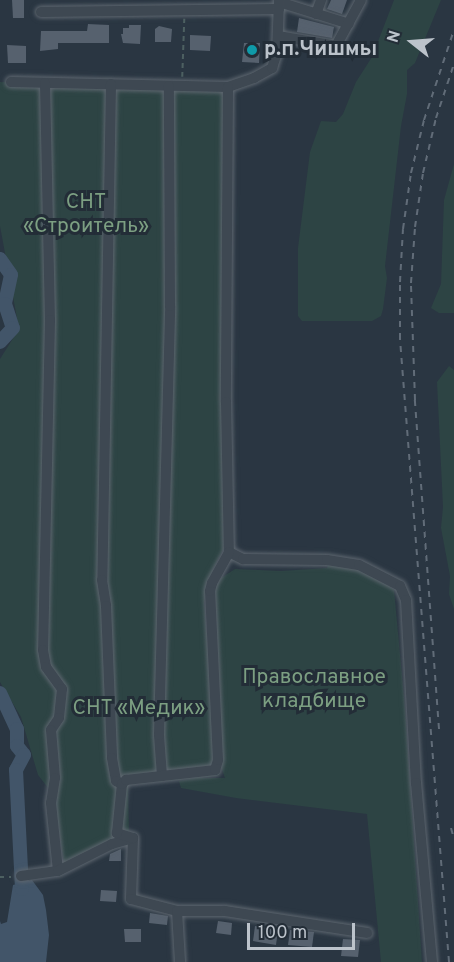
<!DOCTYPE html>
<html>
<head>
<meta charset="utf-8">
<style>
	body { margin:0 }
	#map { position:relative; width:454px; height:962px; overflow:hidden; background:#2a3642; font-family:Overpass,sans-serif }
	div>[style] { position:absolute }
	.green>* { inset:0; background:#2d4444 }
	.water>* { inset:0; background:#425569 }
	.river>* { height:14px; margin:-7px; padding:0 7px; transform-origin:7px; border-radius:7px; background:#425569 }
	.building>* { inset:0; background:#56616e }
	.path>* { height:1.5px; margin-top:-0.75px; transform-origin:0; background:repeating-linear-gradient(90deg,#4d6061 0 4.5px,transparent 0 9px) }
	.roads { filter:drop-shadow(0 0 2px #5d666f) drop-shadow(0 0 2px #5d666f) }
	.minor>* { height:10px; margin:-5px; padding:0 5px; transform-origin:5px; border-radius:5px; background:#3e4852 }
	.rail>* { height:2px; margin-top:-1px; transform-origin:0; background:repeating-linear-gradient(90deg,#616c78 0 6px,transparent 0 12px) }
	.dots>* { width:16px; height:16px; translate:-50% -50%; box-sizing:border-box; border:3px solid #232d37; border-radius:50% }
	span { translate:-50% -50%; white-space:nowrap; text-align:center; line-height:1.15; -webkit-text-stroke:6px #232d37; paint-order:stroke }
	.poi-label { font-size:21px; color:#bcc3cb; font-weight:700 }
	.left { translate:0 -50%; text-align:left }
	.park-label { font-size:21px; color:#7c9f82 }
	.north { position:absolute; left:382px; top:12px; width:60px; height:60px; -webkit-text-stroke:4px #232d37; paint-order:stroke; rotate:287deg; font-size:16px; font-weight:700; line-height:24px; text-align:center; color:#bcc3cb }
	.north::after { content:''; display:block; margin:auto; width:21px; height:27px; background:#bcc3cb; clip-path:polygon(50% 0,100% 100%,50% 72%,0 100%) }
	.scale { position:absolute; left:247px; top:923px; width:108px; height:27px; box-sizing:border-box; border:3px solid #bcc3cb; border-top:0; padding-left:8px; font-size:18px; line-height:21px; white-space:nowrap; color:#bcc3cb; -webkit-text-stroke:4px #232d37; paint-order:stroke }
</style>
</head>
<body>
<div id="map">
	<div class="green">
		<i style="clip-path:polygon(394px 0,441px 0,415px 63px,407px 70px,407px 94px,401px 126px,385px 266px,387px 278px,383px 309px,381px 316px,372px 321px,302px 321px,298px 316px,298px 248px,310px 152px,321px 121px,336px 122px,343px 114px,356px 82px,372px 57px)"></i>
		<i style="clip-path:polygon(0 82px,223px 90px,224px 548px,214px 567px,204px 602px,219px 775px,200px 778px,225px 778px,222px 769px,215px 582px,235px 569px,280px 571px,327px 568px,328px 564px,351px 567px,376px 576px,394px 590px,405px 708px,422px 962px,381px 962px,367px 814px,236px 798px,181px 788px,179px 781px,196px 778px,128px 785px,129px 834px,64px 863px,53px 794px,38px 775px,21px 717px,0 682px,0 359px,19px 329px,0 226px)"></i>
		<i style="clip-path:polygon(454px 164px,454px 313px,439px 313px,431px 308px,441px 284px,444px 200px)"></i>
		<i style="clip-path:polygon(449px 366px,454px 370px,454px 609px,449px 594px,450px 576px,441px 528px,443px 507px,437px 382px)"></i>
	</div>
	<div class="water">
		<i style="clip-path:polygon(32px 880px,43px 895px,46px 910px,49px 935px,46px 962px,0 962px,0 921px,1px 924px,7px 922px,13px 885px)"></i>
	</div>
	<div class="river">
		<i style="left:0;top:259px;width:19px;rotate:55deg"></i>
		<i style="left:11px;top:275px;width:30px;rotate:102deg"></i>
		<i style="left:5px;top:304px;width:25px;rotate:72deg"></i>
		<i style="left:13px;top:328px;width:19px;rotate:133deg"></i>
		<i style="left:0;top:693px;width:40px;rotate:65deg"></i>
		<i style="left:17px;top:729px;width:17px;rotate:90deg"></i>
		<i style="left:17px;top:746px;width:11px;rotate:52deg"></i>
		<i style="left:24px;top:755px;width:17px;rotate:118deg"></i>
		<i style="left:16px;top:770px;width:119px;rotate:87.1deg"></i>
	</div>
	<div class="building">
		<i style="clip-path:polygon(12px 0,24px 0,24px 18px,13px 18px)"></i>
		<i style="clip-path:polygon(331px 0,347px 0,342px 14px,327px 9px)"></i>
		<i style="clip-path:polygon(299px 18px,334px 27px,332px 38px,297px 32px)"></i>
		<i style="clip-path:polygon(88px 24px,109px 25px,109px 43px,58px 43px,58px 49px,40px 51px,41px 31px,87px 31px)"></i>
		<i style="clip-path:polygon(129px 25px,141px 25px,140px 44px,123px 43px,121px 34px,123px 34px,123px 28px,129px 28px)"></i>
		<i style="clip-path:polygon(159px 26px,172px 29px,171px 42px,155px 42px,155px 29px)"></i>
		<i style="clip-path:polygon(190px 35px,211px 36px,210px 51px,190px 50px)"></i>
		<i style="clip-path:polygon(244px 43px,260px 43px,259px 63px,242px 62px)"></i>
		<i style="clip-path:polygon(7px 45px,26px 46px,26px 63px,8px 63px)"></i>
		<i style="clip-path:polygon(121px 849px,121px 861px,109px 861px,110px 854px)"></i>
		<i style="clip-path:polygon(101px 890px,117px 891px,116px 902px,100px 901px)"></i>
		<i style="clip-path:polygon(150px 913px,168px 916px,167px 925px,149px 923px)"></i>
		<i style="clip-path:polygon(218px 921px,232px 923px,231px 935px,216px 933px)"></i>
		<i style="clip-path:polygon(255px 926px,278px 930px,276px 945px,253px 941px)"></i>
		<i style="clip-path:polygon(124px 929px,141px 929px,141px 942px,125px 942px)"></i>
		<i style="clip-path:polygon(290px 930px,314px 932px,312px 947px,288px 945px)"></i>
		<i style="clip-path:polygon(343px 939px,360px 940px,358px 957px,341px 956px)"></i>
	</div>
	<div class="path">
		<i style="left:182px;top:77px;width:58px;rotate:-88deg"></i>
		<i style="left:0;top:877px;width:11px"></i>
	</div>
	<div class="roads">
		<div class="minor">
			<i style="left:279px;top:2px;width:73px;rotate:17.4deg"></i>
			<i style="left:41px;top:12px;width:238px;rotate:-0.7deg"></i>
			<i style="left:316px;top:14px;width:15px;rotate:-70deg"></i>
			<i style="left:278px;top:36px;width:59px;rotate:9.8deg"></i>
			<i style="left:336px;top:46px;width:52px;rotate:-61.5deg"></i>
			<i style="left:11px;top:82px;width:217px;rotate:1.3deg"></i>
			<i style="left:228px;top:87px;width:28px;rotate:-19deg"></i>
			<i style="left:254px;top:78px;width:21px;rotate:-29deg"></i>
			<i style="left:272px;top:68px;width:16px;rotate:-72deg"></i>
			<i style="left:277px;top:53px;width:53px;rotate:-87.8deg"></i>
			<i style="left:45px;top:83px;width:237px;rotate:88.8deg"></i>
			<i style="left:50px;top:320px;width:330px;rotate:91.2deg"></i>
			<i style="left:43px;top:650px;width:17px;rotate:80deg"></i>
			<i style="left:46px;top:667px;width:27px;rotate:54deg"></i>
			<i style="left:62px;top:689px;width:29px;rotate:96deg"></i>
			<i style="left:59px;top:718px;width:14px;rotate:124deg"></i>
			<i style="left:51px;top:730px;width:48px;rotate:85.2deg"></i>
			<i style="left:55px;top:778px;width:25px;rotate:99deg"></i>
			<i style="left:51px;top:803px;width:68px;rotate:84.1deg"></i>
			<i style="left:111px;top:84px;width:496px;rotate:91deg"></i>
			<i style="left:102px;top:580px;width:26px;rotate:81deg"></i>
			<i style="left:106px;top:606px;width:152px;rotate:87.7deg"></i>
			<i style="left:112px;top:758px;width:23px;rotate:80deg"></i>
			<i style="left:116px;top:781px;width:7px;rotate:27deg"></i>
			<i style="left:228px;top:87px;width:315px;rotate:90.4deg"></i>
			<i style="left:226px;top:402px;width:150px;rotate:88.9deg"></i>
			<i style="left:229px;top:552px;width:16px;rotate:27deg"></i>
			<i style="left:243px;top:559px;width:84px;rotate:0.7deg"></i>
			<i style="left:327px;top:560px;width:32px;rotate:9deg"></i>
			<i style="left:359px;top:565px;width:46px;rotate:27.1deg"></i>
			<i style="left:400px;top:586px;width:15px;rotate:67deg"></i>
			<i style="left:406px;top:600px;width:183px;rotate:86.9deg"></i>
			<i style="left:416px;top:783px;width:180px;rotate:84.9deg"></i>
			<i style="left:162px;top:776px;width:41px;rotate:-94.2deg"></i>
			<i style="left:159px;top:735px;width:429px;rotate:-88.5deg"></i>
			<i style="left:170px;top:306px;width:220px;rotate:-90.3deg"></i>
			<i style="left:133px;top:838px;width:61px;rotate:91.9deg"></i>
			<i style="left:131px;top:899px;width:48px;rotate:14.6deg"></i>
			<i style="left:177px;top:911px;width:51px;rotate:86.6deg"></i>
			<i style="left:21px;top:876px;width:37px;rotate:-8deg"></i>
			<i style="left:58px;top:871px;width:60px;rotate:-26.6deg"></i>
			<i style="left:112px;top:844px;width:22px;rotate:-16deg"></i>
			<i style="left:133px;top:838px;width:17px;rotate:-163deg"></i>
			<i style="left:117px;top:833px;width:49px;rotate:-84.2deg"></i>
			<i style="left:122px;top:784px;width:6px;rotate:-45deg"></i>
			<i style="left:126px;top:780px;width:90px;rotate:-6.4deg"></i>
			<i style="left:215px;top:770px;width:10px;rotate:-73deg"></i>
			<i style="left:218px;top:760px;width:169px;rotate:-92.7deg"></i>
			<i style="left:210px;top:591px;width:8px;rotate:-76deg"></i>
			<i style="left:212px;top:583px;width:35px;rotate:-61deg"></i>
			<i style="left:177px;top:911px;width:48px"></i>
			<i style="left:225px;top:911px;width:144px;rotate:8.8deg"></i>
		</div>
	</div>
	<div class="rail">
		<i style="left:439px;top:729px;width:330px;rotate:-94.2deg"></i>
		<i style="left:415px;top:400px;width:117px;rotate:-92deg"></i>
		<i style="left:411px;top:283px;width:56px;rotate:-85.9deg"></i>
		<i style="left:415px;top:227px;width:55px;rotate:-81.6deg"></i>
		<i style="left:423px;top:173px;width:57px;rotate:-76.7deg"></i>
		<i style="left:436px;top:118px;width:57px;rotate:-71.6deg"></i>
		<i style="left:451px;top:828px;width:11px;rotate:75deg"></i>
		<i style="left:449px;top:962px;width:625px;rotate:-94.5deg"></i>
		<i style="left:400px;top:339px;width:57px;rotate:-90deg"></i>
		<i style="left:400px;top:282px;width:53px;rotate:-86.8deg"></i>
		<i style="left:403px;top:229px;width:57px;rotate:-81.9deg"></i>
		<i style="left:411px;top:173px;width:55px;rotate:-76.2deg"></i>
		<i style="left:424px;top:120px;width:95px;rotate:-71.6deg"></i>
	</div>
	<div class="dots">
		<i style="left:252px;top:50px;background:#0f9aa8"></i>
	</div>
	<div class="poi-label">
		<span class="left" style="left:264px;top:50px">р.п.Чишмы</span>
	</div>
	<div class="park-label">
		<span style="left:86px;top:215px">СНТ<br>«Строитель»</span>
		<span style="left:314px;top:690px">Православное<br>кладбище</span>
		<span style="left:139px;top:709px">СНТ «Медик»</span>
	</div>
	<div class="north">N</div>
	<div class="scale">100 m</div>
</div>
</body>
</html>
